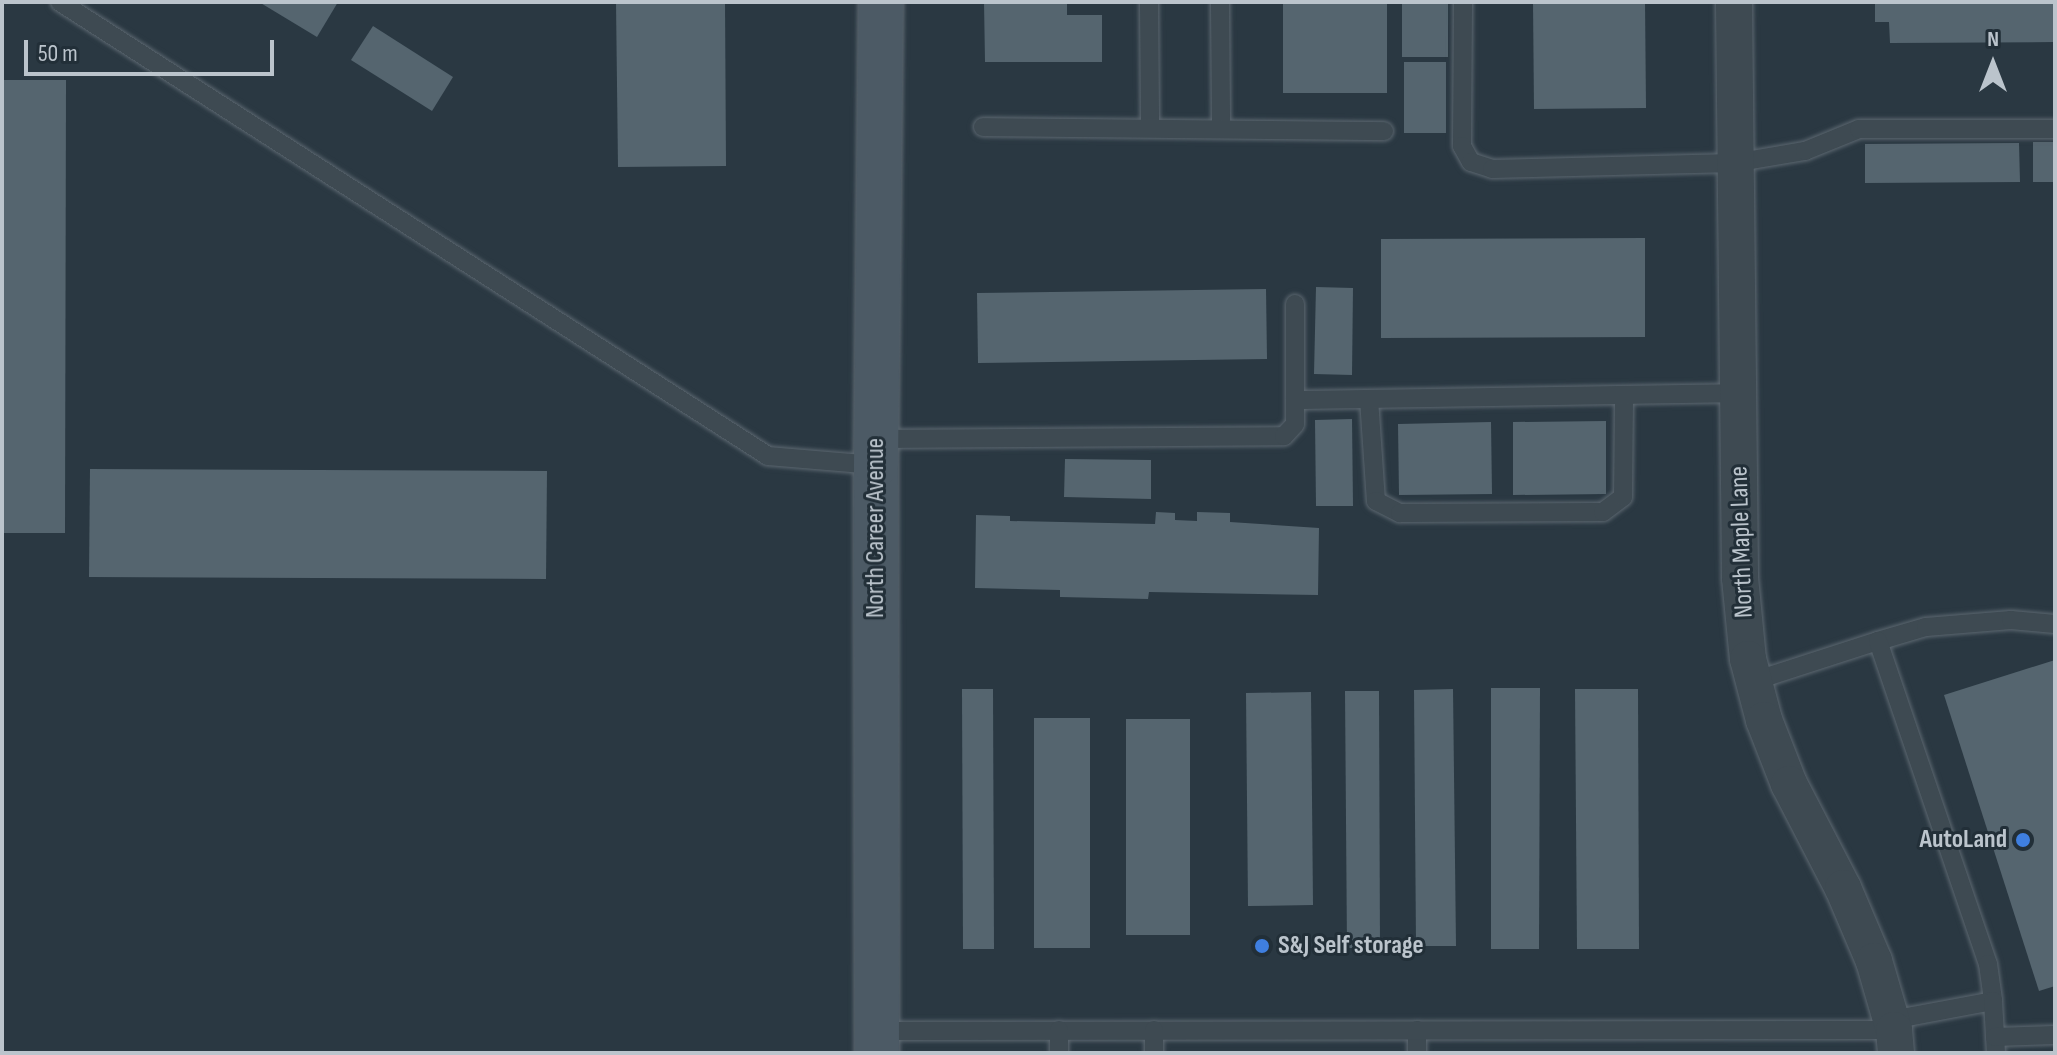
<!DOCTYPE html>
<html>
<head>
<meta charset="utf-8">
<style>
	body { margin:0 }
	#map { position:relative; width:2057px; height:1055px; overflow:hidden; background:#2a3842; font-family:"Sofia Sans Condensed",sans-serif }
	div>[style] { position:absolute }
	.building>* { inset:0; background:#55656f }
	.roads { filter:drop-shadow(0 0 2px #5c6770) drop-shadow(0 0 2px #5c6770) }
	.lane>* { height:18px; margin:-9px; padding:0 9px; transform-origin:9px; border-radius:9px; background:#3e4a52 }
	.street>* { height:36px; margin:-18px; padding:0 18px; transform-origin:18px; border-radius:18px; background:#3e4a52 }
	.secondary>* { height:44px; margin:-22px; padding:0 22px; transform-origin:22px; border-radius:22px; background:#4c5a65 }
	.dots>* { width:22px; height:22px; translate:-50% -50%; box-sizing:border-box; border:4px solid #222f38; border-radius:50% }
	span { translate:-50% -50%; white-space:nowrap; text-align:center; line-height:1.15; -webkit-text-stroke:6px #222f38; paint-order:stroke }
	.street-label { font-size:26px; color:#bbc4cc }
	.poi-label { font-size:26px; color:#bbc4cc; font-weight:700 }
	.right { translate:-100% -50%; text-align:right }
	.left { translate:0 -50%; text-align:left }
	.frame { position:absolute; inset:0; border:4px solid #bbc4cc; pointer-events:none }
	.north { position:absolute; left:1953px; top:24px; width:80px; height:80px; -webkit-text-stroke:6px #222f38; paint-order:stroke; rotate:0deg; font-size:22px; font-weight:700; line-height:32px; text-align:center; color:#bbc4cc }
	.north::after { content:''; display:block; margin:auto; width:28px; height:36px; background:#bbc4cc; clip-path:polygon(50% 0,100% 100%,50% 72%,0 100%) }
	.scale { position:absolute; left:24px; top:40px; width:250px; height:36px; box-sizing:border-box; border:4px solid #bbc4cc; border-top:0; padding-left:10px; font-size:24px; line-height:28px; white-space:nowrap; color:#bbc4cc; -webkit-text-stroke:6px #222f38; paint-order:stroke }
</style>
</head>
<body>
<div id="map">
	<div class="building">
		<i style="clip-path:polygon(259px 2px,338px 2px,317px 37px)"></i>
		<i style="clip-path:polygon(616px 2px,725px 2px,726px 166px,618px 167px)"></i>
		<i style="clip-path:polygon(984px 2px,1067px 2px,1067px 15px,1102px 15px,1102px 62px,985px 62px)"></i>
		<i style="clip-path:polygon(1283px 2px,1387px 2px,1387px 93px,1283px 93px)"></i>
		<i style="clip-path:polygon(1402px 2px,1448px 2px,1448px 57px,1402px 57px)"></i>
		<i style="clip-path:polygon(1533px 2px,1645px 2px,1646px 108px,1534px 109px)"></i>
		<i style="clip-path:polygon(1875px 2px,2055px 2px,2055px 42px,1890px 43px,1889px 22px,1875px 22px)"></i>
		<i style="clip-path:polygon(373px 26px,453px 77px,432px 111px,351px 60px)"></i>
		<i style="clip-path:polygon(1404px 62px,1446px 62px,1446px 133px,1404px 133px)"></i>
		<i style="clip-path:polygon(2px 80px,66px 80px,65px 533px,2px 533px)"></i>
		<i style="clip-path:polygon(2033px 142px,2055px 142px,2055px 182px,2033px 182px)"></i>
		<i style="clip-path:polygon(2019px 143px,2020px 182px,1865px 183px,1865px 144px)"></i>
		<i style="clip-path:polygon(1645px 238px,1645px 337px,1381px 338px,1381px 239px)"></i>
		<i style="clip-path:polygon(1316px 287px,1353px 288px,1352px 375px,1314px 374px)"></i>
		<i style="clip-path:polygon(1266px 289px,1267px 359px,978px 363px,977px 293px)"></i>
		<i style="clip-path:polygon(1352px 419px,1353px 506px,1316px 506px,1315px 420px)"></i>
		<i style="clip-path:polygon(1606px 421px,1606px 494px,1513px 495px,1513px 422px)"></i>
		<i style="clip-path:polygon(1491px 422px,1492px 494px,1399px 495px,1398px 424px)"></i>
		<i style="clip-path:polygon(1065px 459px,1151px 460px,1151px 499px,1064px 497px)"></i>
		<i style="clip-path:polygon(90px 469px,547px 471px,546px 579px,89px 577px)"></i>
		<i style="clip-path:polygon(1156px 512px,1175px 513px,1175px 520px,1197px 521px,1197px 512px,1230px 513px,1230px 522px,1319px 528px,1318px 595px,1149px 592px,1148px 599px,1060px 597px,1060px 590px,975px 588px,976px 515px,1010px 516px,1010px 521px,1155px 524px)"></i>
		<i style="clip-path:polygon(2055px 660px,2055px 986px,2039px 991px,1944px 695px)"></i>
		<i style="clip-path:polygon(1491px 688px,1540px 688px,1539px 949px,1491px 949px)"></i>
		<i style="clip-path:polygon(962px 689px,993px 689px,994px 949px,963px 949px)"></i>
		<i style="clip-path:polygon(1453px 689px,1456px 946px,1416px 946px,1414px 690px)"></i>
		<i style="clip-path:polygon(1575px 689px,1638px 689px,1639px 949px,1577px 949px)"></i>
		<i style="clip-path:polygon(1345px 691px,1379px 691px,1380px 948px,1347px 948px)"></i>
		<i style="clip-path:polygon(1311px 692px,1313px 905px,1248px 906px,1246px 693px)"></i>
		<i style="clip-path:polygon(1034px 718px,1090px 718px,1090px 948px,1034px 948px)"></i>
		<i style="clip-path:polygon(1126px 719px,1190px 719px,1190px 935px,1126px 935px)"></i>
	</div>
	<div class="roads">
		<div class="lane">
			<i style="left:60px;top:2px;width:841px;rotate:32.67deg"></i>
			<i style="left:768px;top:456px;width:107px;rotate:4.8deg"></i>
			<i style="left:1149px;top:2px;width:126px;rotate:89.5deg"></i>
			<i style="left:1220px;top:2px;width:127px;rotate:89.5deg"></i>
			<i style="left:1463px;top:2px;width:144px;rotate:90.4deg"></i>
			<i style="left:1462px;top:146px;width:18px;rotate:61deg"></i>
			<i style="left:1471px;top:162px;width:22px;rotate:18deg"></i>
			<i style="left:1492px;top:169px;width:242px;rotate:-1.4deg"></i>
			<i style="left:1734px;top:163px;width:72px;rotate:-9.6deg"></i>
			<i style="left:1805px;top:151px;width:58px;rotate:-22.2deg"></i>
			<i style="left:1859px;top:129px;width:196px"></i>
			<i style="left:983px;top:127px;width:401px;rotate:0.6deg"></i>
			<i style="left:1369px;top:399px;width:102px;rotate:86.1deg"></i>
			<i style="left:1376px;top:501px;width:27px;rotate:27deg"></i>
			<i style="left:1400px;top:513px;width:203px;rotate:-0.3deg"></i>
			<i style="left:1603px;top:512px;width:25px;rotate:-37deg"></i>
			<i style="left:1623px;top:497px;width:102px;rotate:-89.4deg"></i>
			<i style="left:1295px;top:400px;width:442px;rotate:-0.9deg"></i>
			<i style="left:876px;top:439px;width:408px;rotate:-0.4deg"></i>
			<i style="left:1284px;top:436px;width:16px;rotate:-47deg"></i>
			<i style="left:1295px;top:424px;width:120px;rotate:-90deg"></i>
			<i style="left:1878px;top:641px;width:50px;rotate:-16.3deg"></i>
			<i style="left:1926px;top:627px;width:85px;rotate:-4.7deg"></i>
			<i style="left:2011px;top:620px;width:44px;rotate:5.2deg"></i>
			<i style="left:1754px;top:681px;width:130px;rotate:-17.9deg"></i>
			<i style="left:1878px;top:641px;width:341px;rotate:71.2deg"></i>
			<i style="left:1988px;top:964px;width:37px;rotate:82deg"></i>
			<i style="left:1993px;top:1001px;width:104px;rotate:169.4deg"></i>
			<i style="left:1993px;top:1001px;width:52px;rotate:86.7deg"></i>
			<i style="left:1417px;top:1030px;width:23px;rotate:90deg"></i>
			<i style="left:876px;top:1031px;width:1018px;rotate:-0.06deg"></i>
			<i style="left:1995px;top:1037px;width:60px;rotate:-1.9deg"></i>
			<i style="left:1059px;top:1053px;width:23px;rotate:-90deg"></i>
			<i style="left:1154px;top:1053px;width:23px;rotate:-90deg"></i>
		</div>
		<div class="street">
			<i style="left:1734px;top:2px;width:576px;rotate:89.4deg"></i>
			<i style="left:1740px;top:578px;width:81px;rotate:84.4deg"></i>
			<i style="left:1748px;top:659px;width:63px;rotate:75.3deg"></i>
			<i style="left:1764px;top:720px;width:69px;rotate:68.7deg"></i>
			<i style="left:1789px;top:784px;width:117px;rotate:62.6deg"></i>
			<i style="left:1843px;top:888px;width:79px;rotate:67deg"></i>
			<i style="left:1874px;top:961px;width:72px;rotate:73.8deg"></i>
			<i style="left:1894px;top:1030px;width:23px;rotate:85deg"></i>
		</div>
		<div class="secondary">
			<i style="left:877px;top:1053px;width:588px;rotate:-90.1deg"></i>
			<i style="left:876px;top:465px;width:463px;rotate:-89.4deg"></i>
		</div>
	</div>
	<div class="dots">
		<i style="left:2023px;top:840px;background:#3f7fe0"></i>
		<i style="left:1262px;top:946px;background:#3f7fe0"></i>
	</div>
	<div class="street-label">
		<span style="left:876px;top:528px;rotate:-90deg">North Career Avenue</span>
		<span style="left:1742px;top:542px;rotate:-92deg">North Maple Lane</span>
	</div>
	<div class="poi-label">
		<span class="right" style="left:2007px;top:840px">AutoLand</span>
		<span class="left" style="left:1278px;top:946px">S&amp;J Self storage</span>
	</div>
	<div class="frame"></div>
	<div class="north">N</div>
	<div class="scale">50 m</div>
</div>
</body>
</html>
